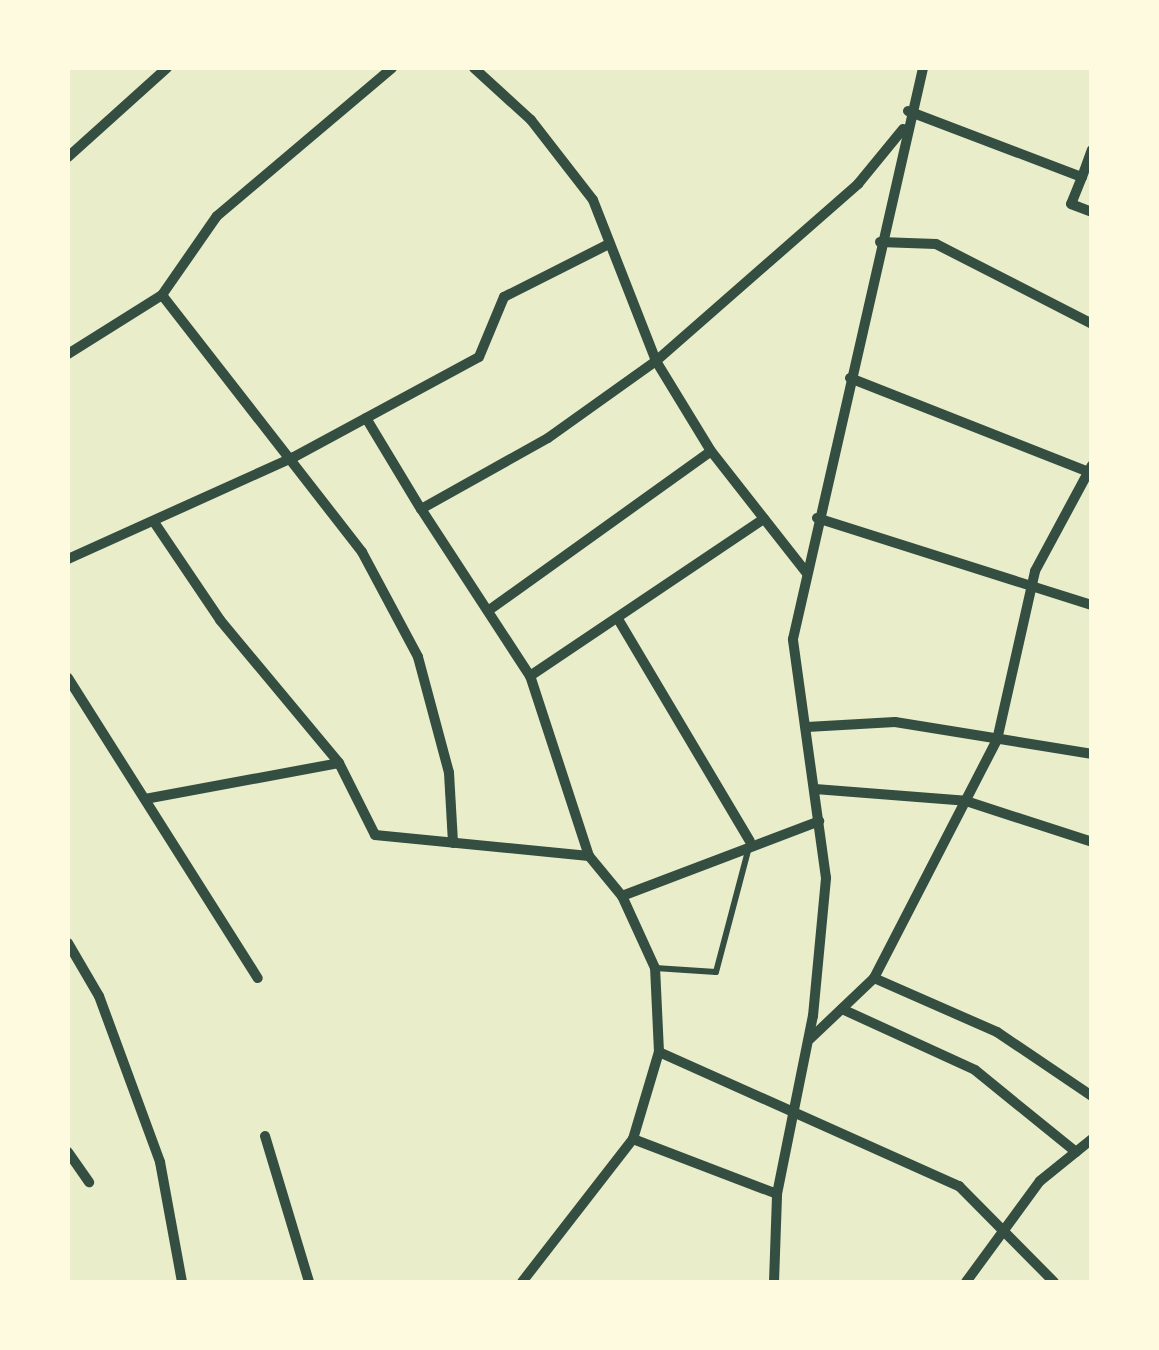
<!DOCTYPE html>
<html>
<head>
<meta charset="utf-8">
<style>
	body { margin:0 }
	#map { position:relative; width:1159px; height:1350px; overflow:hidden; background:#e9edc9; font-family:Literata,serif }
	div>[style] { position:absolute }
	.service>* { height:6px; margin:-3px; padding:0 3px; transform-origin:3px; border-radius:3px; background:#344e41 }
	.minor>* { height:10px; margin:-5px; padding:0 5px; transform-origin:5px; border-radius:5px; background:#344e41 }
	span { translate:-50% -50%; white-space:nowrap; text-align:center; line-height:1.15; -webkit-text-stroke:9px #fefae0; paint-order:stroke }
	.frame { position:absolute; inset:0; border:70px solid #fefae0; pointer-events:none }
</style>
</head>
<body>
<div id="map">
	<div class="service">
		<i style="left:655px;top:968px;width:61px;rotate:3.8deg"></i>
		<i style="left:716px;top:972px;width:129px;rotate:-75.2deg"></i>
	</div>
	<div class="minor">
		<i style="left:474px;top:68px;width:77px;rotate:42.4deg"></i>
		<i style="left:531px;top:120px;width:101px;rotate:52.2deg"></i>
		<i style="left:593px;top:200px;width:173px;rotate:68.6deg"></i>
		<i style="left:656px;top:361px;width:105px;rotate:58.6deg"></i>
		<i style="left:711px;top:451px;width:154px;rotate:51.9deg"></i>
		<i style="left:908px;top:111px;width:186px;rotate:20.8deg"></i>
		<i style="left:1082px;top:177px;width:29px;rotate:112deg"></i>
		<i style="left:1071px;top:204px;width:22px;rotate:21deg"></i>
		<i style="left:68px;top:157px;width:133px;rotate:-42deg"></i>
		<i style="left:1082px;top:177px;width:29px;rotate:-70deg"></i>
		<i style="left:880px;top:242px;width:56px;rotate:2deg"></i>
		<i style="left:936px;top:244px;width:175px;rotate:27.1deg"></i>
		<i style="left:162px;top:295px;width:326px;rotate:52.1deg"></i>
		<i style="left:362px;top:552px;width:119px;rotate:61.9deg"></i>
		<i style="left:418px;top:657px;width:120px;rotate:75deg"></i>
		<i style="left:449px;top:773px;width:70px;rotate:86.7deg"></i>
		<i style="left:68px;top:354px;width:111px;rotate:-32.1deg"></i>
		<i style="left:162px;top:295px;width:96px;rotate:-55.2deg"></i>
		<i style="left:217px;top:216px;width:229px;rotate:-40.2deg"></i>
		<i style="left:850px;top:378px;width:259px;rotate:21.5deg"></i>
		<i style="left:366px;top:418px;width:106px;rotate:58.9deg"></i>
		<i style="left:817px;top:518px;width:288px;rotate:17.6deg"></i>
		<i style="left:154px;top:522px;width:118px;rotate:56deg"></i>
		<i style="left:220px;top:620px;width:186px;rotate:50.2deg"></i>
		<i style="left:339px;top:763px;width:80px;rotate:63.4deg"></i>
		<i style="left:375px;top:835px;width:215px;rotate:5.6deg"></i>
		<i style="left:68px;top:559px;width:248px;rotate:-24.3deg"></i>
		<i style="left:294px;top:457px;width:210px;rotate:-28.4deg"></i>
		<i style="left:479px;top:357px;width:65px;rotate:-67.4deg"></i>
		<i style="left:504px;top:297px;width:118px;rotate:-26.8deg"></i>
		<i style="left:492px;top:608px;width:269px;rotate:-35.6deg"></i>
		<i style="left:618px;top:619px;width:258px;rotate:59.3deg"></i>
		<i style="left:530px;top:676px;width:282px;rotate:-33.9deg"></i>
		<i style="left:68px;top:678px;width:355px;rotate:57.7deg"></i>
		<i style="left:807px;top:727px;width:88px;rotate:-3.3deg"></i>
		<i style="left:895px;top:722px;width:200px;rotate:9.2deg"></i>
		<i style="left:815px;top:789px;width:151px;rotate:4.5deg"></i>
		<i style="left:966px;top:801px;width:133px;rotate:18deg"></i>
		<i style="left:145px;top:799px;width:197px;rotate:-10.5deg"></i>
		<i style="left:622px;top:896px;width:211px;rotate:-20.8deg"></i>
		<i style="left:68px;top:943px;width:61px;rotate:59.7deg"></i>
		<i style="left:99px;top:996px;width:177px;rotate:69.8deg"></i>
		<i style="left:160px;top:1162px;width:122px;rotate:79.6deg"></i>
		<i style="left:874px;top:978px;width:134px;rotate:23.7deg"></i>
		<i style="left:997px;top:1032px;width:115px;rotate:34deg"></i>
		<i style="left:842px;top:1009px;width:146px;rotate:24.6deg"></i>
		<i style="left:975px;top:1070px;width:130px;rotate:39.1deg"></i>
		<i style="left:810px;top:1039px;width:88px;rotate:-43.6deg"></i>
		<i style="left:874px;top:978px;width:268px;rotate:-62.7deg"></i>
		<i style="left:997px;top:740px;width:173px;rotate:-77.3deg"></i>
		<i style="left:1035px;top:571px;width:120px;rotate:-61.7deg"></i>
		<i style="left:659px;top:1052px;width:329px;rotate:24.1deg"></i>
		<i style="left:959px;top:1186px;width:135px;rotate:45.3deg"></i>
		<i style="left:265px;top:1136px;width:152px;rotate:73.2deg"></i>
		<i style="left:633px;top:1139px;width:154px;rotate:20.9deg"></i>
		<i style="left:68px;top:1152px;width:37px;rotate:55deg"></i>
		<i style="left:522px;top:1282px;width:181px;rotate:-52.2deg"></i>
		<i style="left:633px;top:1139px;width:91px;rotate:-73.4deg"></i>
		<i style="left:659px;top:1052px;width:84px;rotate:-92.7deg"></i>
		<i style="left:655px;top:968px;width:79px;rotate:-114.6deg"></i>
		<i style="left:622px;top:896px;width:52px;rotate:-129.5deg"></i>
		<i style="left:589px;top:856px;width:189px;rotate:-108.1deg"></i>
		<i style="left:530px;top:676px;width:199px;rotate:-123.1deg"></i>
		<i style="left:421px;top:509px;width:145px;rotate:-29.2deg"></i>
		<i style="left:548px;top:438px;width:133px;rotate:-35.5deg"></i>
		<i style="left:656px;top:361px;width:269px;rotate:-41.2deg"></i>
		<i style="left:858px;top:184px;width:71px;rotate:-50.7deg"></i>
		<i style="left:774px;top:1282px;width:88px;rotate:-88deg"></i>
		<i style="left:777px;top:1194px;width:182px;rotate:-78.6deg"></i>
		<i style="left:813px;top:1016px;width:139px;rotate:-84.6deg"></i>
		<i style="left:826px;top:878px;width:241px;rotate:-97.9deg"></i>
		<i style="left:793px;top:639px;width:586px;rotate:-77.17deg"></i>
		<i style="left:966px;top:1282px;width:125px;rotate:-53.8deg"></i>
		<i style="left:1040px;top:1181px;width:67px;rotate:-38.9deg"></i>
	</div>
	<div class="frame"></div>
</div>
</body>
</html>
